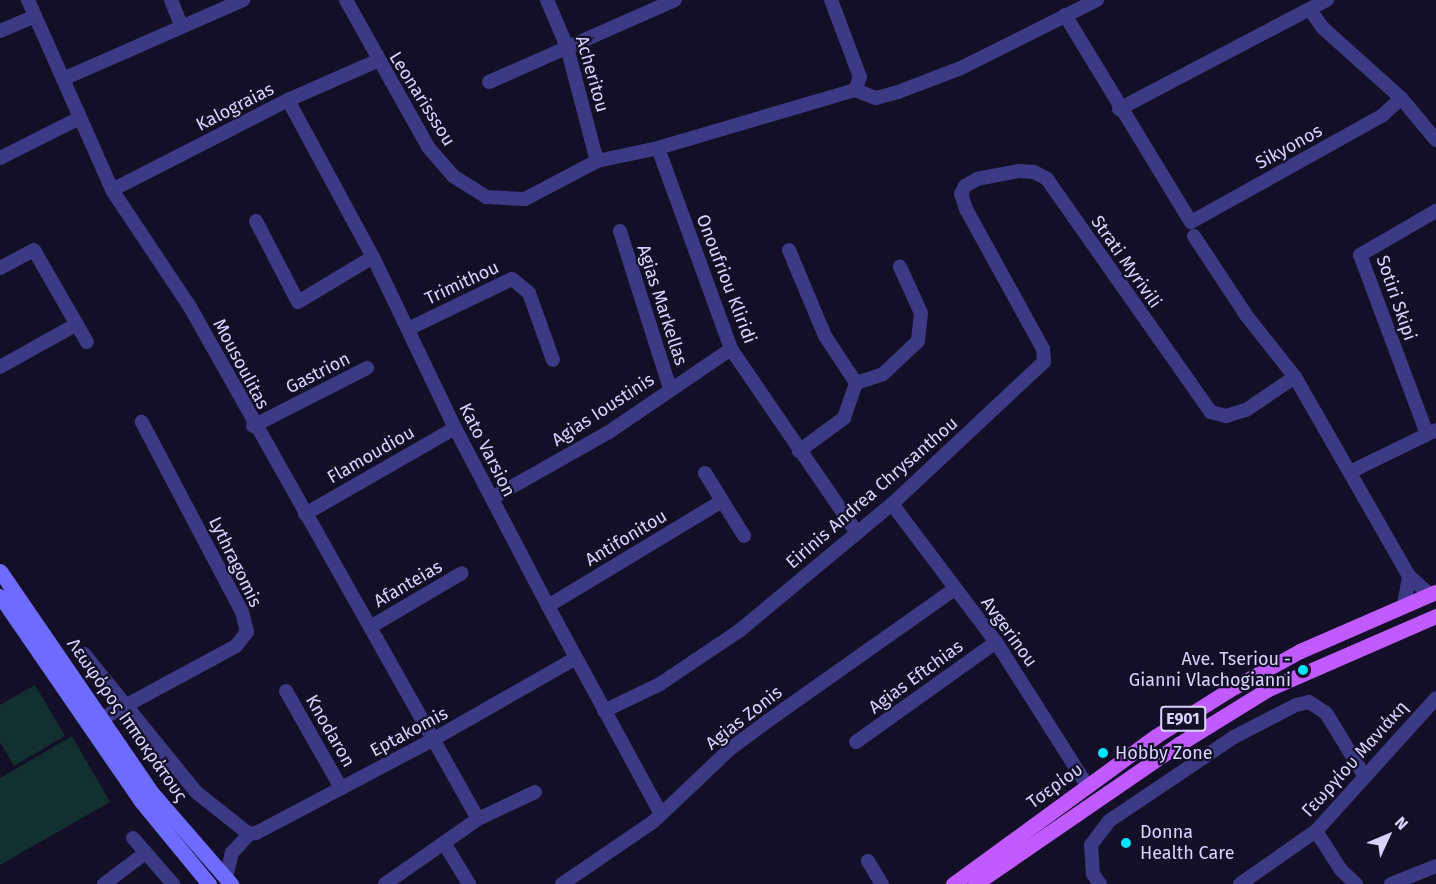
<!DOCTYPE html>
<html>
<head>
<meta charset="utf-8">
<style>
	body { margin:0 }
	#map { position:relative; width:1436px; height:884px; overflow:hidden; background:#130f26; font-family:"Fira Sans",sans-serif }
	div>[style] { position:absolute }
	.green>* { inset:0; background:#12302f }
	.street>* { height:14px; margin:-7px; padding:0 7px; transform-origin:7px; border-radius:7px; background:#3d3a85 }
	.secondary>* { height:15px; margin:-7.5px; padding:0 7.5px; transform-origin:7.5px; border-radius:7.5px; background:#6f6bff }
	.primary>* { height:15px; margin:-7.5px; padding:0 7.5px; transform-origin:7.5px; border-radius:7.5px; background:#c25bff }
	.dots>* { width:16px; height:16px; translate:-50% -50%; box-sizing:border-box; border:3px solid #130f26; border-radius:50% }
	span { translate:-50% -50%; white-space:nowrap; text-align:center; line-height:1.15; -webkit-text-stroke:4.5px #130f26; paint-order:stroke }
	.shield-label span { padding:2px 4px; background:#130f26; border:2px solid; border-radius:4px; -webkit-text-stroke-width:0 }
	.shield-label { font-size:16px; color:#d9d4ff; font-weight:700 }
	.street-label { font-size:18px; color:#d9d4ff }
	.poi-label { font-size:18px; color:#d9d4ff }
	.right { translate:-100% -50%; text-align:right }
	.left { translate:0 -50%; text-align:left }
	.north { position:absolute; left:1358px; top:806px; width:60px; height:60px; -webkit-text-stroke:4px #130f26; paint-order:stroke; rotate:46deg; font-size:16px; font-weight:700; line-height:24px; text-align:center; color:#d9d4ff }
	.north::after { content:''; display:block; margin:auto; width:21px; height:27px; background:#d9d4ff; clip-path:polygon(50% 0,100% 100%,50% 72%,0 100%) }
</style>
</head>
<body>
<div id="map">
	<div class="green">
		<i style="clip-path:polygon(35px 685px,65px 736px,14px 766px,0 742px,0 705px)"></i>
		<i style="clip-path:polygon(72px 736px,110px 802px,0 865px,0 778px)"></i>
	</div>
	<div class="street">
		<i style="left:28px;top:0;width:208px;rotate:66.1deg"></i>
		<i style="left:112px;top:190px;width:141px;rotate:56.3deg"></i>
		<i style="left:190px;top:307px;width:587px;rotate:60.64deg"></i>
		<i style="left:171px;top:0;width:27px;rotate:68deg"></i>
		<i style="left:346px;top:0;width:168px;rotate:60.8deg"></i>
		<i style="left:428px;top:147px;width:38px;rotate:49deg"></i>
		<i style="left:453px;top:176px;width:39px;rotate:32deg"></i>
		<i style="left:486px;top:197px;width:39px;rotate:3deg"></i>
		<i style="left:525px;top:199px;width:81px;rotate:-27.8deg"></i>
		<i style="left:597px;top:161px;width:62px;rotate:-12deg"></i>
		<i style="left:658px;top:148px;width:205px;rotate:-16.4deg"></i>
		<i style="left:855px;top:90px;width:14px;rotate:-69deg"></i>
		<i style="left:860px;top:77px;width:82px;rotate:-110.6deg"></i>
		<i style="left:547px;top:0;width:51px;rotate:66.9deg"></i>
		<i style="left:567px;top:47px;width:118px;rotate:75.3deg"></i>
		<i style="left:1310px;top:10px;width:22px;rotate:54deg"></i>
		<i style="left:1323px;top:28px;width:105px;rotate:41.9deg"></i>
		<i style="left:1401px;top:98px;width:55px;rotate:50.2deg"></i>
		<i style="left:1065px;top:15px;width:242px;rotate:58.7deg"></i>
		<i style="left:1191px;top:222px;width:220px;rotate:-29.1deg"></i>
		<i style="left:1383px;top:115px;width:25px;rotate:-43deg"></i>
		<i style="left:0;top:31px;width:38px;rotate:-23deg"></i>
		<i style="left:63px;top:79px;width:197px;rotate:-23.7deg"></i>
		<i style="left:489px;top:82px;width:203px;rotate:-23.8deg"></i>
		<i style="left:855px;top:90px;width:22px;rotate:21deg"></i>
		<i style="left:876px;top:98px;width:23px;rotate:-15deg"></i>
		<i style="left:898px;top:92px;width:67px;rotate:-20.9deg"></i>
		<i style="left:961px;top:68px;width:152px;rotate:-26.6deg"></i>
		<i style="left:288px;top:100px;width:179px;rotate:61.6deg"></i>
		<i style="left:373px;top:257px;width:190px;rotate:64.4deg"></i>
		<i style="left:455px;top:428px;width:201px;rotate:62.4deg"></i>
		<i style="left:548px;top:606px;width:234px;rotate:61.5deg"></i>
		<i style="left:1119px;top:109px;width:235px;rotate:-27.7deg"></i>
		<i style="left:658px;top:148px;width:214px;rotate:70deg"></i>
		<i style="left:731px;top:349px;width:223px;rotate:55.6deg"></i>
		<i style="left:0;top:158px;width:87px;rotate:-26.6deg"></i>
		<i style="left:112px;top:190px;width:198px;rotate:-27.1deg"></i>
		<i style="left:288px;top:100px;width:97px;rotate:-23.7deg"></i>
		<i style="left:256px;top:221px;width:91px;rotate:62.6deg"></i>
		<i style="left:298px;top:302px;width:87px;rotate:-31deg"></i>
		<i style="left:620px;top:231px;width:166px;rotate:72.4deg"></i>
		<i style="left:1194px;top:236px;width:95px;rotate:56.6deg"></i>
		<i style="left:1246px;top:315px;width:79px;rotate:51.7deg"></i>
		<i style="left:1295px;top:377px;width:229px;rotate:60.2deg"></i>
		<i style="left:1409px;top:576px;width:28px;rotate:42deg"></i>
		<i style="left:789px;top:250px;width:93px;rotate:67.3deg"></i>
		<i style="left:825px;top:336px;width:56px;rotate:56.6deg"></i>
		<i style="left:856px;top:383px;width:37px;rotate:109deg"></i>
		<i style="left:844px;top:418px;width:56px;rotate:143.7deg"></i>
		<i style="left:0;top:268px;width:38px;rotate:-28deg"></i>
		<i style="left:34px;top:250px;width:106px;rotate:60.1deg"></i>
		<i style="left:408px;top:329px;width:115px;rotate:-25.7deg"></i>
		<i style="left:512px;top:279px;width:22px;rotate:39deg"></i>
		<i style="left:529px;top:293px;width:71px;rotate:70.3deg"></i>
		<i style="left:0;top:367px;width:88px;rotate:-29.2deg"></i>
		<i style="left:856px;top:383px;width:28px;rotate:-18deg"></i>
		<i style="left:883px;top:374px;width:48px;rotate:-43.3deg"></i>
		<i style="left:918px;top:341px;width:28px;rotate:-84deg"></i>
		<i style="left:921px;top:313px;width:51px;rotate:-114.5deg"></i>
		<i style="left:253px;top:426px;width:128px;rotate:-27deg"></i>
		<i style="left:1427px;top:434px;width:191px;rotate:-110.5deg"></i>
		<i style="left:1360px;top:255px;width:88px;rotate:-30.1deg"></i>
		<i style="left:1352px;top:471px;width:93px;rotate:-26deg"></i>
		<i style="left:705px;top:473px;width:74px;rotate:58.2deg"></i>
		<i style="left:492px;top:498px;width:134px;rotate:-29.4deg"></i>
		<i style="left:609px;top:432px;width:148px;rotate:-34.2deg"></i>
		<i style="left:892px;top:504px;width:173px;rotate:53deg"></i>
		<i style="left:996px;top:642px;width:172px;rotate:57.6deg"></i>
		<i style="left:305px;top:514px;width:173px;rotate:-29.8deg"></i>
		<i style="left:1404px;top:605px;width:29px;rotate:-80deg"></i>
		<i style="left:548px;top:606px;width:203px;rotate:-31.1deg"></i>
		<i style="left:372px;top:626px;width:104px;rotate:-30.5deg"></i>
		<i style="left:84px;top:654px;width:178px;rotate:50.9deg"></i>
		<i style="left:196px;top:792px;width:68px;rotate:38.4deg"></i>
		<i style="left:249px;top:834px;width:7px;rotate:-8deg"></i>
		<i style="left:256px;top:833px;width:201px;rotate:-27.8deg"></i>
		<i style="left:434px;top:739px;width:163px;rotate:-29.7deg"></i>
		<i style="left:286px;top:691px;width:112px;rotate:60.4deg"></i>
		<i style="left:604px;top:711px;width:62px;rotate:-25.7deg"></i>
		<i style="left:660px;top:684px;width:95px;rotate:-33.9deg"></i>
		<i style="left:739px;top:631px;width:199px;rotate:-39.7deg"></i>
		<i style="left:892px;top:504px;width:208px;rotate:-43.1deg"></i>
		<i style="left:1044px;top:362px;width:13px;rotate:-94deg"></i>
		<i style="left:1043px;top:349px;width:160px;rotate:-118.8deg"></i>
		<i style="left:966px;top:209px;width:16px;rotate:-108deg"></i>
		<i style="left:961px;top:194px;width:9px;rotate:-63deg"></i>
		<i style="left:965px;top:186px;width:14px;rotate:-30deg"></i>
		<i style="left:977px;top:179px;width:43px;rotate:-10.8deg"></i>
		<i style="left:1019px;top:171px;width:15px;rotate:4deg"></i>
		<i style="left:1034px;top:172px;width:15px;rotate:28deg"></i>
		<i style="left:1047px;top:179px;width:285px;rotate:54.9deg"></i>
		<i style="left:1211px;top:412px;width:16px;rotate:15deg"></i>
		<i style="left:1226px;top:416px;width:21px;rotate:-17deg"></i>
		<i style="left:1246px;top:410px;width:59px;rotate:-34deg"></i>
		<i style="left:101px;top:719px;width:153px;rotate:-28.4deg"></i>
		<i style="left:236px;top:646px;width:18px;rotate:-52deg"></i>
		<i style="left:247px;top:632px;width:21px;rotate:-104deg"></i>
		<i style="left:242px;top:612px;width:215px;rotate:-117.8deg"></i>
		<i style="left:856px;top:742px;width:172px;rotate:-35.5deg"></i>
		<i style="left:1316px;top:831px;width:46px;rotate:57.3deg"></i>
		<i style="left:1341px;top:870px;width:21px;rotate:43deg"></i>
		<i style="left:133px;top:838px;width:61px;rotate:49deg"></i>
		<i style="left:444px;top:843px;width:48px;rotate:58.6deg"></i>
		<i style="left:868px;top:861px;width:27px;rotate:59deg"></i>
		<i style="left:226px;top:878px;width:26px;rotate:-77deg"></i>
		<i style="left:232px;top:853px;width:25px;rotate:-48deg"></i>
		<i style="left:104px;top:884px;width:50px;rotate:-36.9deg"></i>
		<i style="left:385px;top:884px;width:113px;rotate:-35deg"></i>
		<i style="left:478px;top:819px;width:63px;rotate:-25.3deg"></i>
		<i style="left:562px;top:884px;width:110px;rotate:-34.3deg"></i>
		<i style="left:653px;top:822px;width:106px;rotate:-43.5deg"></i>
		<i style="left:730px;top:749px;width:49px;rotate:-36.6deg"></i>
		<i style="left:769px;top:720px;width:228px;rotate:-35.2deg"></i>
		<i style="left:1100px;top:884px;width:12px;rotate:-125deg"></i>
		<i style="left:1093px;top:874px;width:29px;rotate:-94deg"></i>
		<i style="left:1091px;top:845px;width:30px;rotate:-53deg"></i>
		<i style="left:1109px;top:821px;width:151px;rotate:-33.9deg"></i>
		<i style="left:1234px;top:737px;width:70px;rotate:-27.3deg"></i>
		<i style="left:1296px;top:705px;width:13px;rotate:-13deg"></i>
		<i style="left:1309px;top:702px;width:20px;rotate:33deg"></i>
		<i style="left:1326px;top:713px;width:75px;rotate:58.6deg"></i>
		<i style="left:1240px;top:884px;width:93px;rotate:-34.9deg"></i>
		<i style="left:1316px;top:831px;width:179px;rotate:-47.9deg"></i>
		<i style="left:1391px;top:884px;width:48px;rotate:-21.8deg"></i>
	</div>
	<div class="secondary">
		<i style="left:0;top:571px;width:269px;rotate:55.6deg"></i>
		<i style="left:152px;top:793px;width:121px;rotate:49deg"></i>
		<i style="left:0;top:596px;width:247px;rotate:55.5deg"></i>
		<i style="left:140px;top:800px;width:109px;rotate:50.6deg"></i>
	</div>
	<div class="primary">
		<i style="left:953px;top:884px;width:251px;rotate:-36.1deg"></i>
		<i style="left:1156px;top:736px;width:86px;rotate:-32.2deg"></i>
		<i style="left:1229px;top:690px;width:81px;rotate:-28.8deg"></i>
		<i style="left:1300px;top:651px;width:148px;rotate:-23.5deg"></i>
		<i style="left:975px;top:884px;width:247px;rotate:-34.5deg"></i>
		<i style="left:1179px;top:744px;width:105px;rotate:-31.7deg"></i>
		<i style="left:1268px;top:689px;width:183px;rotate:-23.5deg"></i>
	</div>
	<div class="dots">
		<i style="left:1303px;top:670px;background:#00e5ff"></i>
		<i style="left:1103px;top:753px;background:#00e5ff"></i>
		<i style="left:1126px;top:843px;background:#00e5ff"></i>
	</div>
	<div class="shield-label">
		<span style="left:1183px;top:719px">E901</span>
	</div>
	<div class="street-label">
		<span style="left:592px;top:74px;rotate:74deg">Acheritou</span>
		<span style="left:422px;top:99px;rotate:58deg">Leonarisssou</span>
		<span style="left:235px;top:107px;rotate:-27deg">Kalograias</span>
		<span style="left:1289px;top:147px;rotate:-29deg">Sikyonos</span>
		<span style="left:1126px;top:262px;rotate:55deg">Strati Myrivili</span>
		<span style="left:726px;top:279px;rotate:69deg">Onoufriou Kliridi</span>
		<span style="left:462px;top:283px;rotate:-25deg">Trimithou</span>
		<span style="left:1396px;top:298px;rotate:71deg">Sotiri Skipi</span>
		<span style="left:662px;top:305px;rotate:72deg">Agias Markellas</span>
		<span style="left:241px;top:364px;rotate:62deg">Mousoulitas</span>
		<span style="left:318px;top:373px;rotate:-27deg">Gastrion</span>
		<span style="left:603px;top:410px;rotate:-33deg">Agias Ioustinis</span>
		<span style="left:487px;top:450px;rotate:63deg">Kato Varsion</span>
		<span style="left:371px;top:455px;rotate:-30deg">Flamoudiou</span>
		<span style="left:872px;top:493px;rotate:-41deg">Eirinis Andrea Chrysanthou</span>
		<span style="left:626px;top:538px;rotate:-31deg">Antifonitou</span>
		<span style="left:235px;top:562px;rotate:64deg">Lythragomis</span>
		<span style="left:408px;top:584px;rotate:-30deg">Afanteias</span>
		<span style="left:1009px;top:632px;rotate:54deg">Avgerinou</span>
		<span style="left:916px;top:677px;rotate:-36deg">Agias Eftchias</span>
		<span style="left:744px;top:718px;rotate:-38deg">Agias Zonis</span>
		<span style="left:127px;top:720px;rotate:55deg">Λεωφόρος Ιπποκράτους</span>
		<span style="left:330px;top:731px;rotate:60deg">Knodaron</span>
		<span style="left:409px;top:732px;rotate:-28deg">Eptakomis</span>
		<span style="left:1355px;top:759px;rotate:-48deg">Γεωργίου Μανιάκη</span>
		<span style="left:1055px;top:786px;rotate:-36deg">Τσερίου</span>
	</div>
	<div class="poi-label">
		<span class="right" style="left:1291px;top:670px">Ave. Tseriou -<br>Gianni Vlachogianni</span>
		<span class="left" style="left:1115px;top:753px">Hobby Zone</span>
		<span class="left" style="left:1140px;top:843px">Donna<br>Health Care</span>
	</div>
	<div class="north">N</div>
</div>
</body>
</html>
